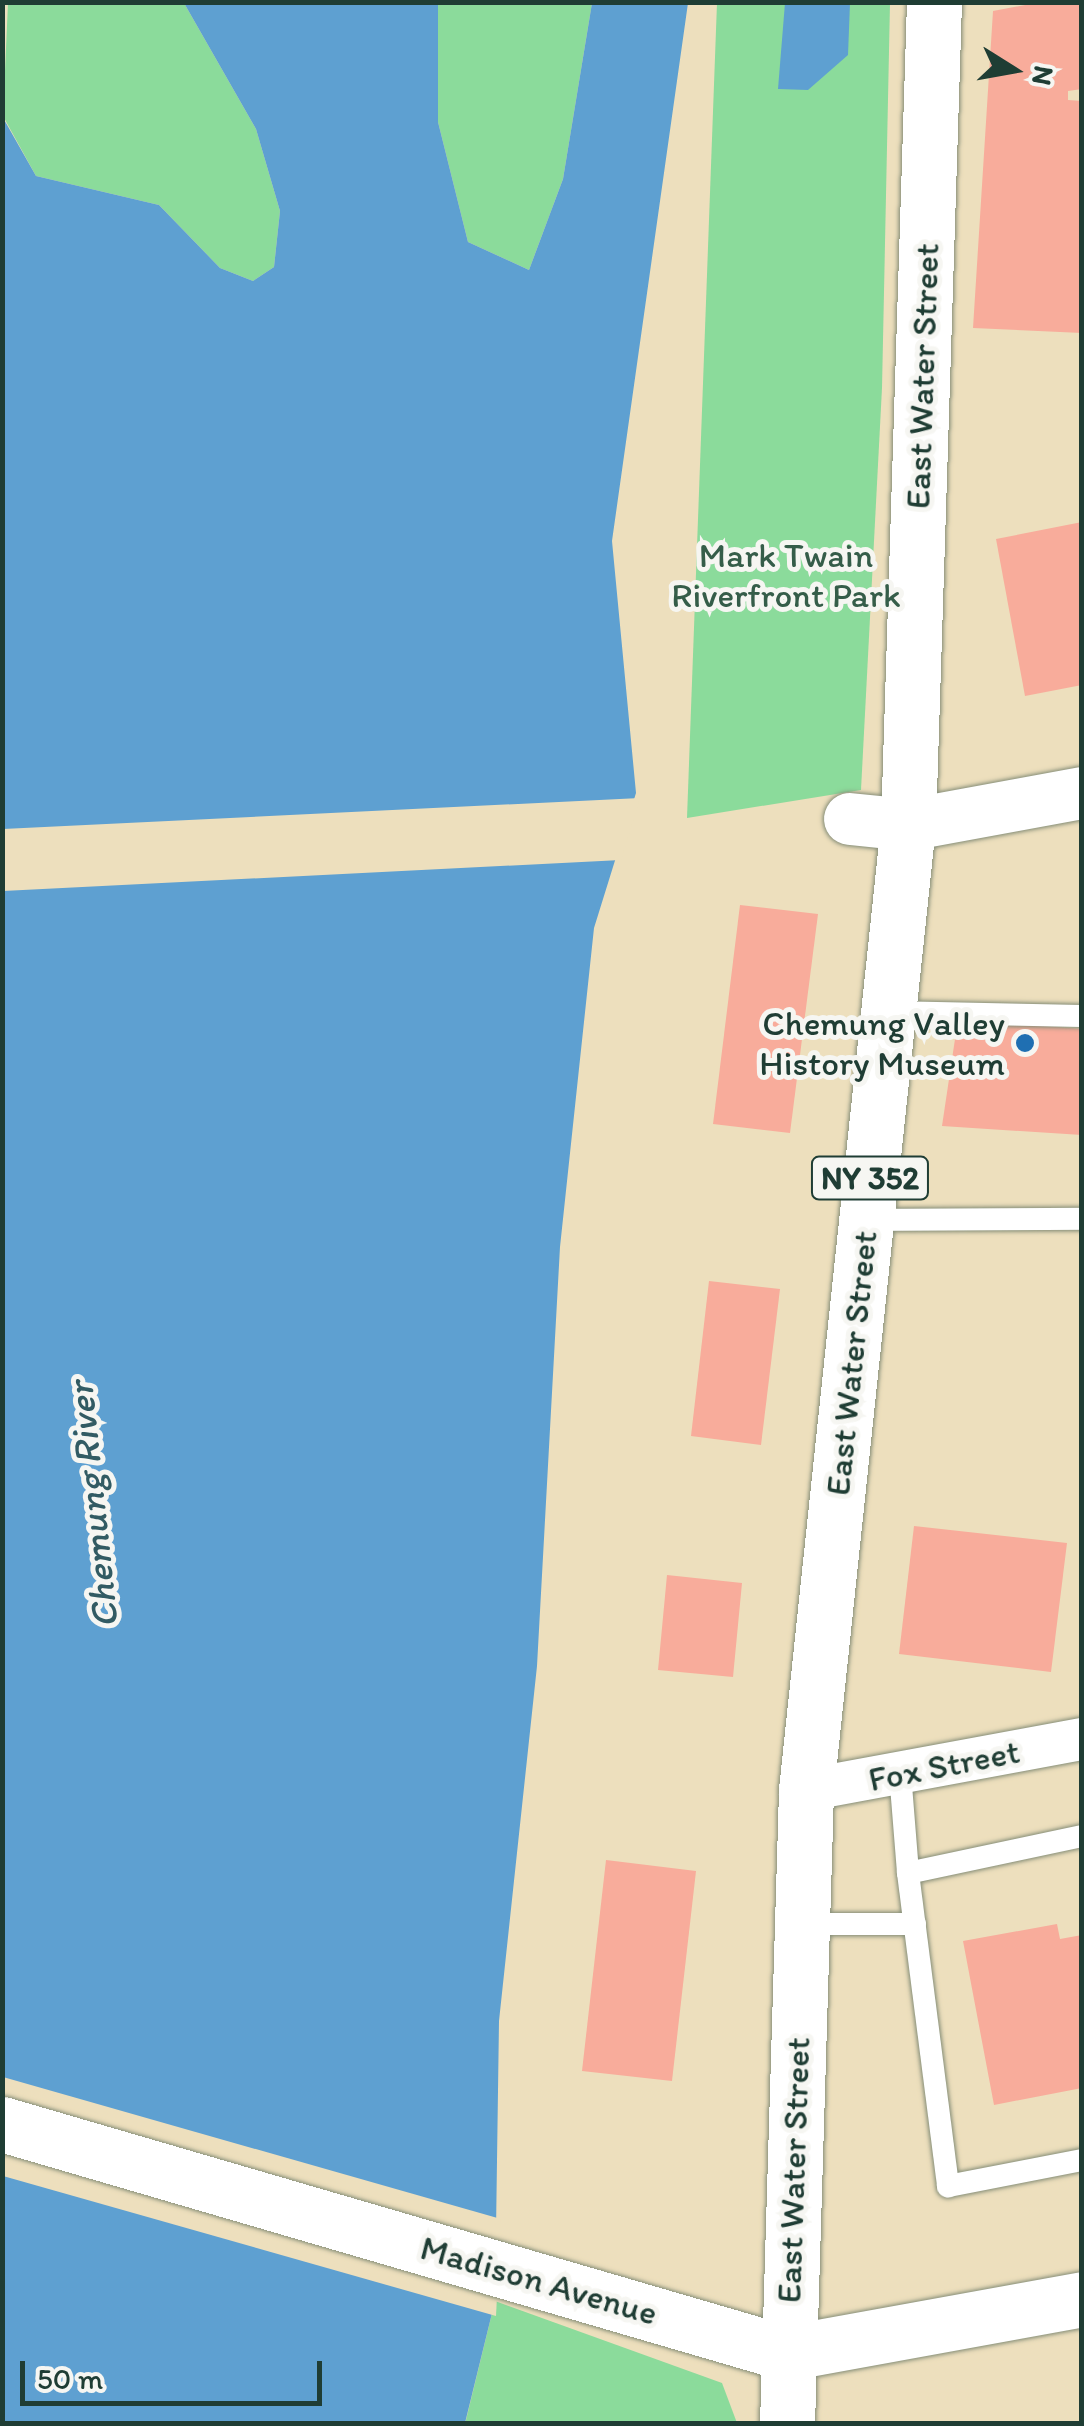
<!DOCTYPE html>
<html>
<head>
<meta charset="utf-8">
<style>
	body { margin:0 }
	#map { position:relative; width:1084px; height:2426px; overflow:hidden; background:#eddfbd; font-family:Itim,sans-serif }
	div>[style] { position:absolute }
	.green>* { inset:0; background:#8bdb9b }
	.water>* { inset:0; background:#5ea0d1 }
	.pier>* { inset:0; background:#eddfbd }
	.building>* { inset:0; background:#f8ac9b }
	.roads { filter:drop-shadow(0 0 2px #868e78) drop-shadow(0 0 2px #868e78) }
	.service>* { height:22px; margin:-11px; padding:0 11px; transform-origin:11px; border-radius:11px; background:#fff }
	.minor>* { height:42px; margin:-21px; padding:0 21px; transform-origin:21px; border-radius:21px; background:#fff }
	.tertiary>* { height:52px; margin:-26px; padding:0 26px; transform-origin:26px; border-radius:26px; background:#fff }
	.secondary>* { height:55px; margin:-27.5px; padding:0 27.5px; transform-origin:27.5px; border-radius:27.5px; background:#fff }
	.primary>* { height:55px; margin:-27.5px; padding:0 27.5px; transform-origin:27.5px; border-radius:27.5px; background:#fff }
	.dots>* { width:28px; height:28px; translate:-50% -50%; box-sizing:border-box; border:5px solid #f6f6f2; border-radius:50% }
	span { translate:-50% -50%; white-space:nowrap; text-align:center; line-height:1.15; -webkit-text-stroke:10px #f6f6f2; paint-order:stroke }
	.shield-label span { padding:2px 8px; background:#f6f6f2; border:2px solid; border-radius:8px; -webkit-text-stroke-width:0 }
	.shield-label { font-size:32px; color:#1f3d34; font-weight:700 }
	.street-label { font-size:35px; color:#1f3d34 }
	.park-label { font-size:35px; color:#355d49 }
	.poi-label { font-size:35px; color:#1f3d34 }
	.right { translate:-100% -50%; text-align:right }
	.water-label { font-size:38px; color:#325b63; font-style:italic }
	.frame { position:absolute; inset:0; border:5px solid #1f3d34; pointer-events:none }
	.north { position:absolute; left:964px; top:20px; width:100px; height:100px; -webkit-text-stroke:8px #f6f6f2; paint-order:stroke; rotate:101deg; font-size:28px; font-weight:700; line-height:40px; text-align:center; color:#1f3d34 }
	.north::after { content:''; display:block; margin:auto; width:35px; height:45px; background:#1f3d34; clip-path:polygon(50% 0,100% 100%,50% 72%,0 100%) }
	.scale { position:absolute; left:20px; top:2361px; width:302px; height:45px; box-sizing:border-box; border:5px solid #1f3d34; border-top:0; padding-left:12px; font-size:30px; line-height:35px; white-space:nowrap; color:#1f3d34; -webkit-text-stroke:8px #f6f6f2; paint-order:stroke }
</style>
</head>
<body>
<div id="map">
	<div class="green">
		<i style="clip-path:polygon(8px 3px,184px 3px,256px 129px,280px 211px,274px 267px,253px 281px,220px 268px,159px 205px,36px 176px,3px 116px)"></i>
		<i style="clip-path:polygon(438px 3px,592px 3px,563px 179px,529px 270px,468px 242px,438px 122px)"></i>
		<i style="clip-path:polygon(717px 3px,890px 3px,882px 388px,861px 790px,687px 818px)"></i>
		<i style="clip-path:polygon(495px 2301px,722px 2383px,737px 2423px,465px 2424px)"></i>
	</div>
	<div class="water">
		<i style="clip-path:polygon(184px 3px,438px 3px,438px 122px,468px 242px,529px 270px,563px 179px,592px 3px,688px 3px,612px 541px,636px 793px,594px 928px,560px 1247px,537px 1666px,499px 2021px,495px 2301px,465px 2423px,3px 2423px,2px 116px,36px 176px,159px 205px,220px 268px,253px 281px,274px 267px,280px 211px,256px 129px)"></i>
		<i style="clip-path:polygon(785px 3px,850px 3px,848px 55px,808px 90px,778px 89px)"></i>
	</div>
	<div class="pier">
		<i style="clip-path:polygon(640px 798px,621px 860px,3px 891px,3px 829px)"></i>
		<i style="clip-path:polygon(3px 2077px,501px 2219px,496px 2316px,3px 2176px)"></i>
	</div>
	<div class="building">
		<i style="clip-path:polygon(1041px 2px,1082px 2px,1082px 89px,1068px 91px,1068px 100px,1082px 101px,1082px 333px,973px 328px,993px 11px)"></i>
		<i style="clip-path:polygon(1082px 522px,1082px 685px,1025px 696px,996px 539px)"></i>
		<i style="clip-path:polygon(740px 905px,818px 914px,790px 1133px,713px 1124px)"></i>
		<i style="clip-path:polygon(958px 1019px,1082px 1029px,1082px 1135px,942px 1126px)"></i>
		<i style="clip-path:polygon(709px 1281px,780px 1289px,761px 1445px,691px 1436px)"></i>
		<i style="clip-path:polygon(914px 1526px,1067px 1543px,1051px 1672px,899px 1654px)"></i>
		<i style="clip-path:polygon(667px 1575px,742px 1583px,733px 1677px,658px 1670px)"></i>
		<i style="clip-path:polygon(606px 1860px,696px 1871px,672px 2081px,582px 2071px)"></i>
		<i style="clip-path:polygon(1057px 1924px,1060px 1939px,1082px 1935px,1082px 2088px,994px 2105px,963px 1941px)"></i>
	</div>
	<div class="roads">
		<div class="service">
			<i style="left:888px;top:1012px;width:194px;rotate:1.2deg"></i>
			<i style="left:866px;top:1220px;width:216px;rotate:-0.3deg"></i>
			<i style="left:900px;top:1773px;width:100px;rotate:85.4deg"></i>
			<i style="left:1082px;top:1836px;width:178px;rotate:168deg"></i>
			<i style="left:908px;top:1873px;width:316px;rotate:82.7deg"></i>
			<i style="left:948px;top:2186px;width:136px;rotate:-11deg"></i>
			<i style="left:802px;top:1924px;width:113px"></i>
		</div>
		<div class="minor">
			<i style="left:806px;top:1790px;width:281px;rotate:-10.5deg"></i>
		</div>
		<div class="tertiary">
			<i style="left:850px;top:819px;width:58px;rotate:5.9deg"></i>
			<i style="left:908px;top:825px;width:177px;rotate:-10.4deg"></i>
		</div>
		<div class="secondary">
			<i style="left:2px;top:2124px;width:817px;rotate:16.28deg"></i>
			<i style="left:786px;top:2353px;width:301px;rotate:-10.3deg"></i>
		</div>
		<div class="primary">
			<i style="left:787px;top:2424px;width:634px;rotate:-88.28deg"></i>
			<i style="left:806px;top:1790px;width:970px;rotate:-83.97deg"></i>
			<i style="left:908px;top:825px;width:823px;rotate:-88.19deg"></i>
		</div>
	</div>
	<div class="dots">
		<i style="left:1025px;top:1043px;background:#1f6fb2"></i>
	</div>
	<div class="shield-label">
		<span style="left:870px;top:1178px">NY 352</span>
	</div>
	<div class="street-label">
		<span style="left:922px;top:376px;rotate:-88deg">East Water Street</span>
		<span style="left:851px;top:1363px;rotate:-84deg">East Water Street</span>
		<span style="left:944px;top:1765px;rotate:-11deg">Fox Street</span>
		<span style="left:793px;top:2170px;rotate:-88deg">East Water Street</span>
		<span style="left:539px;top:2280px;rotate:16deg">Madison Avenue</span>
	</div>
	<div class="park-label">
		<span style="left:786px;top:575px">Mark Twain<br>Riverfront Park</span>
	</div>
	<div class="poi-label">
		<span class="right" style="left:1005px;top:1043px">Chemung Valley<br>History Museum</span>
	</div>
	<div class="water-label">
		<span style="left:93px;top:1505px;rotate:-96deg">Chemung River</span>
	</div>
	<div class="frame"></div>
	<div class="north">N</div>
	<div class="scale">50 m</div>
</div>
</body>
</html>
